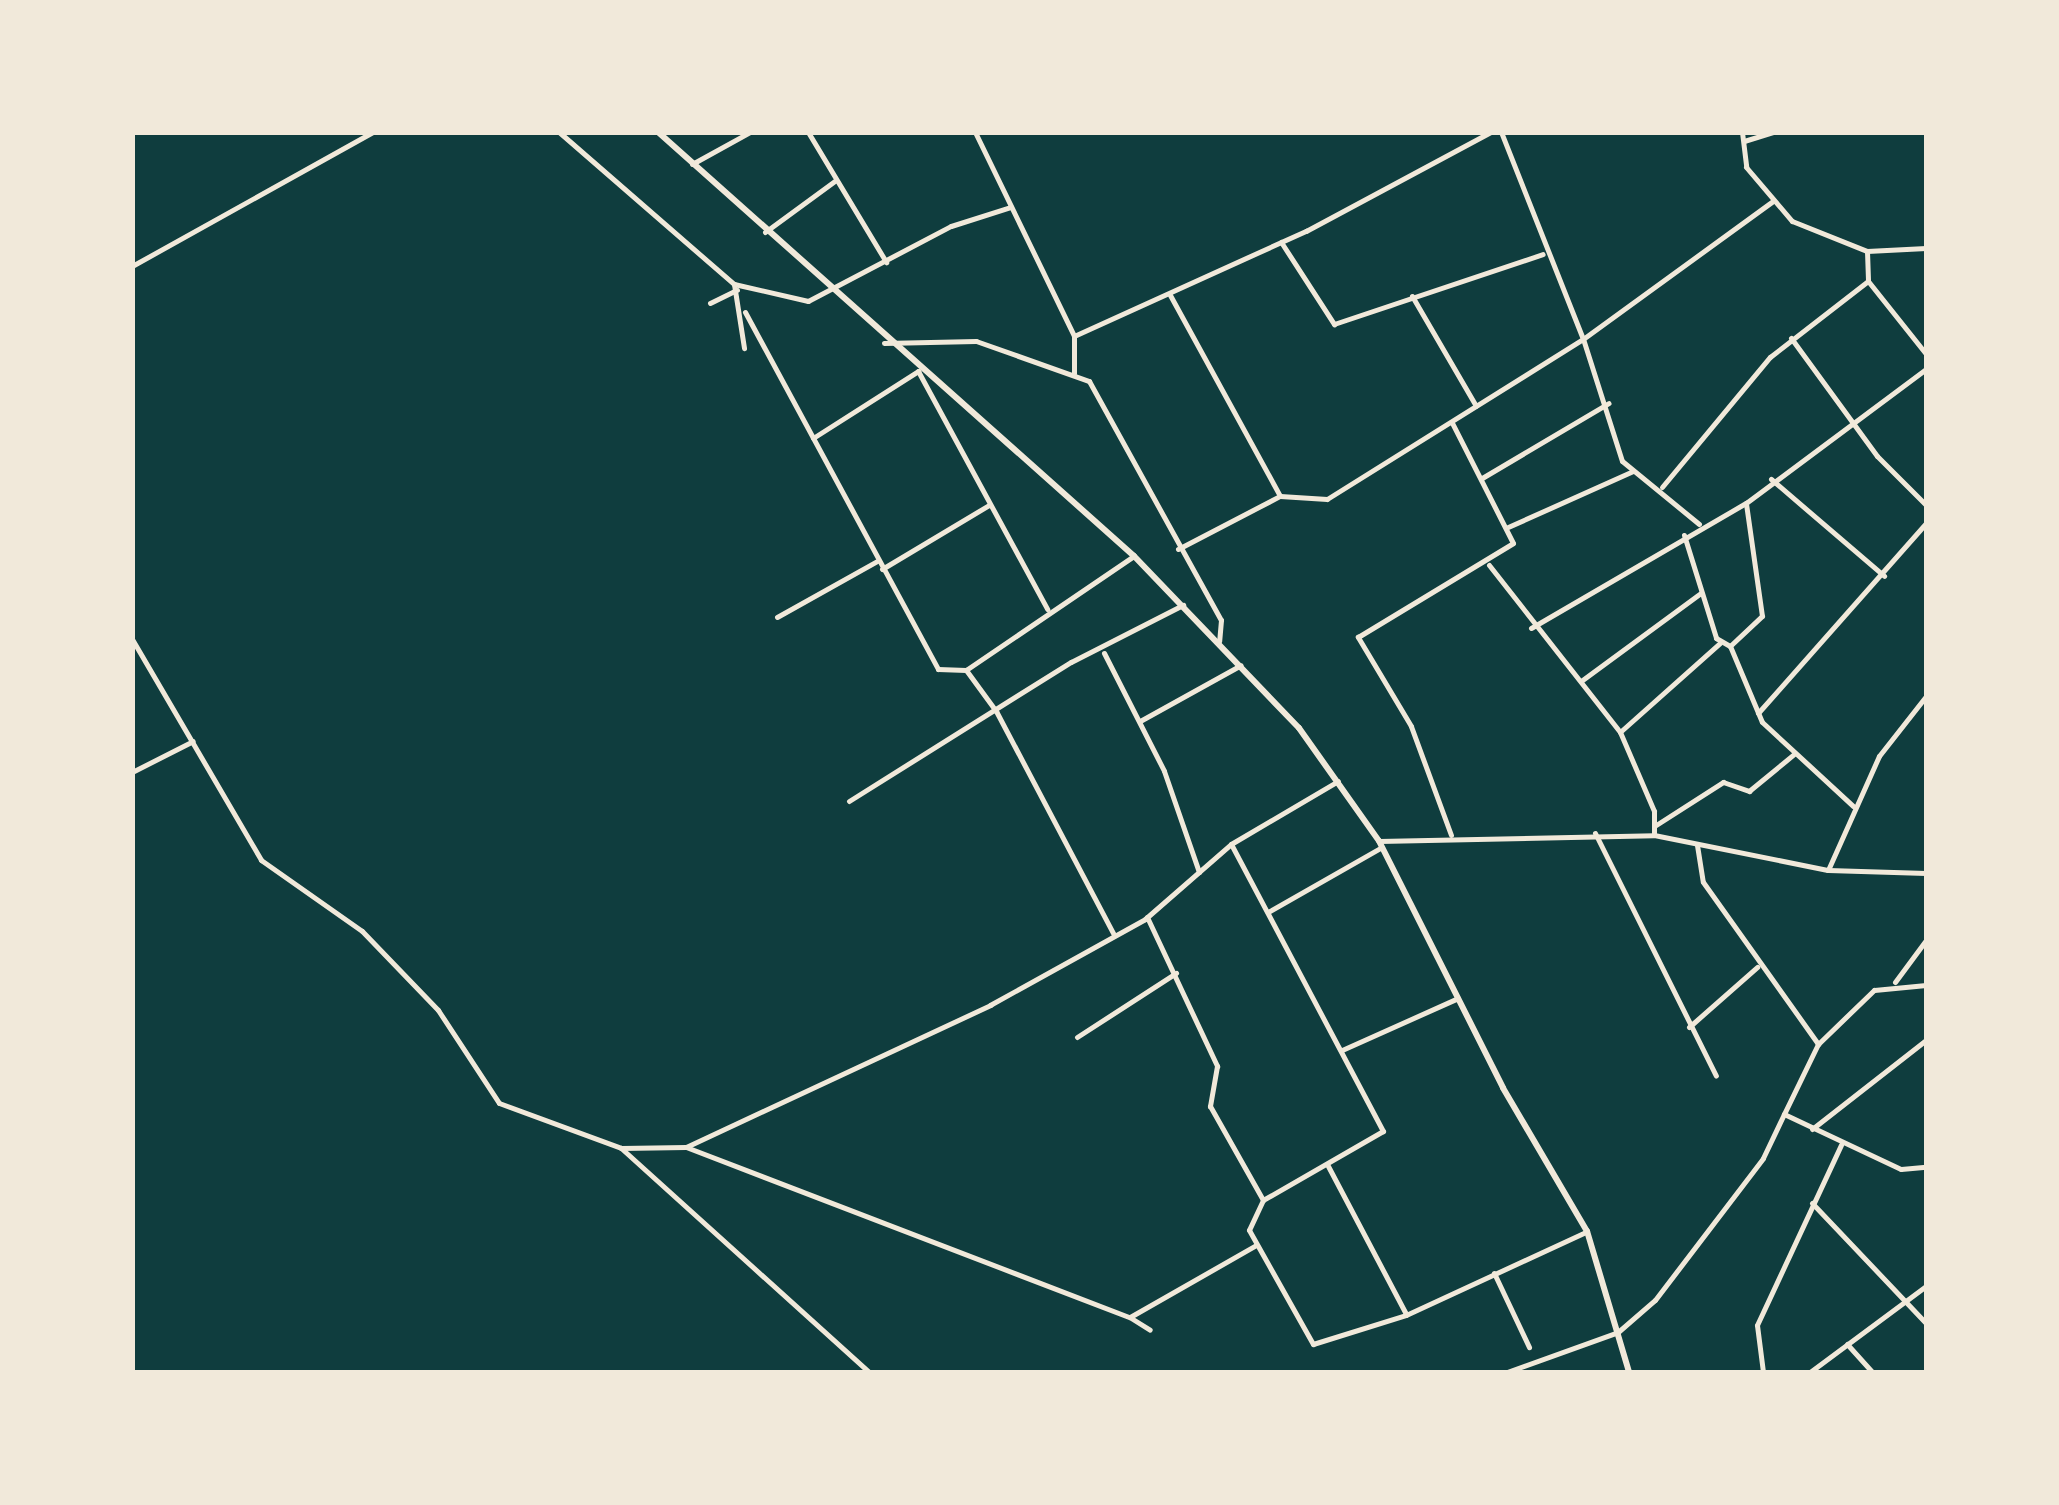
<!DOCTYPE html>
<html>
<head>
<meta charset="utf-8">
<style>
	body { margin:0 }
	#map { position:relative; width:2059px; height:1505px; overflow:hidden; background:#0f3d3e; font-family:Commissioner,sans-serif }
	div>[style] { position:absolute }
	.minor>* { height:5px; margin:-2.5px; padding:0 2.5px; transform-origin:2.5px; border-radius:2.5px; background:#f1e9da }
	.tertiary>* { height:6px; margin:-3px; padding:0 3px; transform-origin:3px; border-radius:3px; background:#f1e9da }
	span { translate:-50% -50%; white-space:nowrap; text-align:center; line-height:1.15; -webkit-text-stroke:8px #f1e9da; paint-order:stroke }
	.frame { position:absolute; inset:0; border:135px solid #f1e9da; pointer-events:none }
</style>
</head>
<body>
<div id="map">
	<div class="minor">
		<i style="left:559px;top:132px;width:232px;rotate:41deg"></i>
		<i style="left:734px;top:284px;width:65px;rotate:81.1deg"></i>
		<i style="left:808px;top:132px;width:152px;rotate:59deg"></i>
		<i style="left:975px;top:132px;width:227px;rotate:64.1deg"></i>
		<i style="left:1074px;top:336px;width:37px;rotate:90deg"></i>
		<i style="left:1742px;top:132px;width:35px;rotate:83deg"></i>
		<i style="left:1746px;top:167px;width:71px;rotate:49.6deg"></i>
		<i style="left:1792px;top:221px;width:81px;rotate:21.8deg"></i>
		<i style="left:1867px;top:251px;width:59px;rotate:-2.9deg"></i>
		<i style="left:1744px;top:141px;width:31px;rotate:-17deg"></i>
		<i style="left:692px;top:164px;width:66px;rotate:-28.9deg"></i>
		<i style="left:765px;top:232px;width:88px;rotate:-36.2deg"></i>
		<i style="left:1281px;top:242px;width:98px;rotate:57.1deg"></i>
		<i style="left:1334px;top:324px;width:220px;rotate:-18.5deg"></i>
		<i style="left:1867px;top:251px;width:30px;rotate:88deg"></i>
		<i style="left:1868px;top:281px;width:93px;rotate:51.5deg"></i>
		<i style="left:132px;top:266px;width:276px;rotate:-29.1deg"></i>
		<i style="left:734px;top:284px;width:76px;rotate:12.9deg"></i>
		<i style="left:808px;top:301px;width:161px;rotate:-27.7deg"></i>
		<i style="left:951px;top:226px;width:63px;rotate:-17.6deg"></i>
		<i style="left:1170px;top:295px;width:229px;rotate:61.3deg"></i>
		<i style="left:1412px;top:296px;width:127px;rotate:59.8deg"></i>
		<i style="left:710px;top:303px;width:30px;rotate:-26deg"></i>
		<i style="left:745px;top:312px;width:406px;rotate:61.6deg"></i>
		<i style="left:938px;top:669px;width:28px;rotate:2deg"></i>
		<i style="left:966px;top:670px;width:51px;rotate:53.8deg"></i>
		<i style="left:996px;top:711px;width:253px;rotate:62.2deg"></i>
		<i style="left:1074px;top:336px;width:255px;rotate:-24.4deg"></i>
		<i style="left:1306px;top:231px;width:210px;rotate:-28.2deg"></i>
		<i style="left:1791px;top:338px;width:146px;rotate:53.9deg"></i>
		<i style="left:1877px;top:456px;width:69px;rotate:45deg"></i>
		<i style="left:884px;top:343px;width:92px;rotate:-1.2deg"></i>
		<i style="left:976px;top:341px;width:120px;rotate:19.5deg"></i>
		<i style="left:1089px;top:381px;width:273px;rotate:61.1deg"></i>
		<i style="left:1221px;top:620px;width:21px;rotate:95deg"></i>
		<i style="left:813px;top:438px;width:125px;rotate:-32.5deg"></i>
		<i style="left:918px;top:371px;width:271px;rotate:61.5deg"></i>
		<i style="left:1482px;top:478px;width:147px;rotate:-30.6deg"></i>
		<i style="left:1771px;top:479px;width:149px;rotate:40.6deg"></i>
		<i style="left:1662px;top:487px;width:169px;rotate:-50.3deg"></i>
		<i style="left:1770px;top:357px;width:124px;rotate:-37.8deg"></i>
		<i style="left:1699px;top:524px;width:99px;rotate:-140.7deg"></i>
		<i style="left:1622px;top:461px;width:128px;rotate:-107.7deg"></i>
		<i style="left:1583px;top:339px;width:235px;rotate:-36deg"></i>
		<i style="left:1508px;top:527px;width:137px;rotate:-24.1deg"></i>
		<i style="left:1684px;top:535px;width:108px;rotate:72.7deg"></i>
		<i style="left:1716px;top:638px;width:16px;rotate:30deg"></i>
		<i style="left:1730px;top:646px;width:82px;rotate:67.2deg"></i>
		<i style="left:1762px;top:722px;width:124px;rotate:42.7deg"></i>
		<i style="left:1178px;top:549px;width:115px;rotate:-27.5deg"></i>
		<i style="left:1280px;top:496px;width:47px;rotate:3.7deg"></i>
		<i style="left:1327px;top:499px;width:302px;rotate:-32deg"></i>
		<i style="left:1583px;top:339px;width:223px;rotate:-111.6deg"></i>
		<i style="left:1489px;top:565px;width:212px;rotate:51.9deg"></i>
		<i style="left:1620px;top:732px;width:86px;rotate:66.7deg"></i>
		<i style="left:1654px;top:811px;width:24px;rotate:90deg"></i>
		<i style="left:882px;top:569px;width:125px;rotate:-30.9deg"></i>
		<i style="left:777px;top:617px;width:115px;rotate:-29.2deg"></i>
		<i style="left:1531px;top:628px;width:249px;rotate:-30.2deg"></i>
		<i style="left:1746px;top:503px;width:224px;rotate:-36.7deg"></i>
		<i style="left:132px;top:639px;width:256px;rotate:59.7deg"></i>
		<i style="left:261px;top:860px;width:123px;rotate:35.1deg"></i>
		<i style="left:362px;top:931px;width:110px;rotate:46.1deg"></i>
		<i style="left:438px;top:1010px;width:111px;rotate:56.7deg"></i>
		<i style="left:499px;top:1103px;width:130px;rotate:20.2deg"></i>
		<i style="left:621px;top:1148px;width:334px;rotate:42.1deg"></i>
		<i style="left:1730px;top:646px;width:44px;rotate:-43.2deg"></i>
		<i style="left:1762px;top:616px;width:114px;rotate:-98.1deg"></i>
		<i style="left:1104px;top:653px;width:132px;rotate:63deg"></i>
		<i style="left:1164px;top:771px;width:107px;rotate:70.9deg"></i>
		<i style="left:966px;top:670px;width:203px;rotate:-34.2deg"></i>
		<i style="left:1581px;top:681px;width:149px;rotate:-36.3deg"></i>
		<i style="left:1758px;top:713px;width:254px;rotate:-48.5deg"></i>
		<i style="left:1140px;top:721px;width:115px;rotate:-29deg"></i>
		<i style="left:1620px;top:732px;width:134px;rotate:-41.7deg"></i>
		<i style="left:132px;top:772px;width:68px;rotate:-26.9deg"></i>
		<i style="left:849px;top:801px;width:262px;rotate:-32.1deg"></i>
		<i style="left:1071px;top:662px;width:126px;rotate:-27deg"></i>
		<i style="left:1656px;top:825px;width:80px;rotate:-32.7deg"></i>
		<i style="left:1723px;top:782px;width:28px;rotate:19deg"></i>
		<i style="left:1749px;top:791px;width:58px;rotate:-39.4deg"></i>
		<i style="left:1595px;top:833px;width:271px;rotate:63.5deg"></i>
		<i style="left:1451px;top:835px;width:116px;rotate:-110.2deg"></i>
		<i style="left:1411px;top:726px;width:104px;rotate:-120.8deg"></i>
		<i style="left:1358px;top:637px;width:181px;rotate:-31.2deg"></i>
		<i style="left:1513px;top:543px;width:135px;rotate:-116.9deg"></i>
		<i style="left:1379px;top:841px;width:275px;rotate:-1.2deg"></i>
		<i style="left:1654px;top:835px;width:177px;rotate:11.4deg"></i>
		<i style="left:1828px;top:870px;width:98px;rotate:1.8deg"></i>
		<i style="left:1231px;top:844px;width:325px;rotate:62.1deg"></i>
		<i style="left:1383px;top:1131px;width:138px;rotate:150.1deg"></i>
		<i style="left:1697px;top:845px;width:37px;rotate:81deg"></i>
		<i style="left:1703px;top:882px;width:199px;rotate:54.6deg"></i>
		<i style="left:1828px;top:870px;width:125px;rotate:-65.9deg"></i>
		<i style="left:1879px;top:756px;width:76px;rotate:-51.9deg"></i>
		<i style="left:1268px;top:912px;width:131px;rotate:-29.7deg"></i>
		<i style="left:1147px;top:917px;width:165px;rotate:64.8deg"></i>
		<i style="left:1217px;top:1066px;width:41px;rotate:99.9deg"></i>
		<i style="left:1210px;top:1106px;width:108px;rotate:60.6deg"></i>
		<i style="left:1263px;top:1200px;width:33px;rotate:115deg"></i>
		<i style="left:1249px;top:1230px;width:131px;rotate:60.7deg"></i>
		<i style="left:1313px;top:1344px;width:97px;rotate:-17.3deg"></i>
		<i style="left:1406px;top:1315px;width:198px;rotate:-24.8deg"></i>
		<i style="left:1895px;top:982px;width:52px;rotate:-53.6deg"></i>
		<i style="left:1926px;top:985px;width:52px;rotate:174.5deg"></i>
		<i style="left:1874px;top:990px;width:78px;rotate:136deg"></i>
		<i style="left:1818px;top:1044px;width:78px;rotate:115.9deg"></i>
		<i style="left:1784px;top:1114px;width:129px;rotate:25.2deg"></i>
		<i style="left:1901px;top:1169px;width:25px;rotate:-5deg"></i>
		<i style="left:1689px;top:1027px;width:91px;rotate:-41.4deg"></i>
		<i style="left:1077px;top:1037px;width:118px;rotate:-32.9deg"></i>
		<i style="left:1342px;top:1050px;width:127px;rotate:-24.1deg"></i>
		<i style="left:1812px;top:1129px;width:145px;rotate:-38deg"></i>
		<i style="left:686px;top:1147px;width:336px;rotate:-25deg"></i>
		<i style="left:990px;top:1005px;width:177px;rotate:-29deg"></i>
		<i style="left:1145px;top:919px;width:114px;rotate:-41.1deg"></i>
		<i style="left:1231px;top:844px;width:124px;rotate:-30.5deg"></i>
		<i style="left:621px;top:1148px;width:65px;rotate:-0.9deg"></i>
		<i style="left:686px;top:1147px;width:475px;rotate:21deg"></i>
		<i style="left:1130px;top:1317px;width:145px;rotate:-29.7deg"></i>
		<i style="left:1328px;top:1166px;width:167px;rotate:62.2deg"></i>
		<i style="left:1812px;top:1203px;width:166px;rotate:46.5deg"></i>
		<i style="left:1494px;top:1273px;width:82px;rotate:64.7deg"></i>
		<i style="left:1131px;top:1318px;width:22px;rotate:32deg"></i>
		<i style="left:1847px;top:1344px;width:38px;rotate:48deg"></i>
		<i style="left:1507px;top:1372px;width:118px;rotate:-19.8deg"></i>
		<i style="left:1618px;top:1332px;width:49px;rotate:-40.9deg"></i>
		<i style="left:1655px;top:1300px;width:178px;rotate:-52.7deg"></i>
		<i style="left:1763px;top:1158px;width:49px;rotate:-64.5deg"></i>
		<i style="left:1763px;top:1372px;width:47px;rotate:-97.3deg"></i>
		<i style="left:1757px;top:1325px;width:199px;rotate:-65deg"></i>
		<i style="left:1810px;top:1372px;width:144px;rotate:-36.6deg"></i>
	</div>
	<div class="tertiary">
		<i style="left:658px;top:132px;width:637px;rotate:41.69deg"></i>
		<i style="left:1134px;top:556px;width:238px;rotate:46.2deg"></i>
		<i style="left:1299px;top:728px;width:138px;rotate:54.7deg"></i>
		<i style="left:1379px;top:841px;width:276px;rotate:63.3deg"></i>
		<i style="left:1503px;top:1088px;width:166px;rotate:59.6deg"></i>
		<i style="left:1587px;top:1231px;width:147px;rotate:73.4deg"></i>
	</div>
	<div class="frame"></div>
</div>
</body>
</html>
